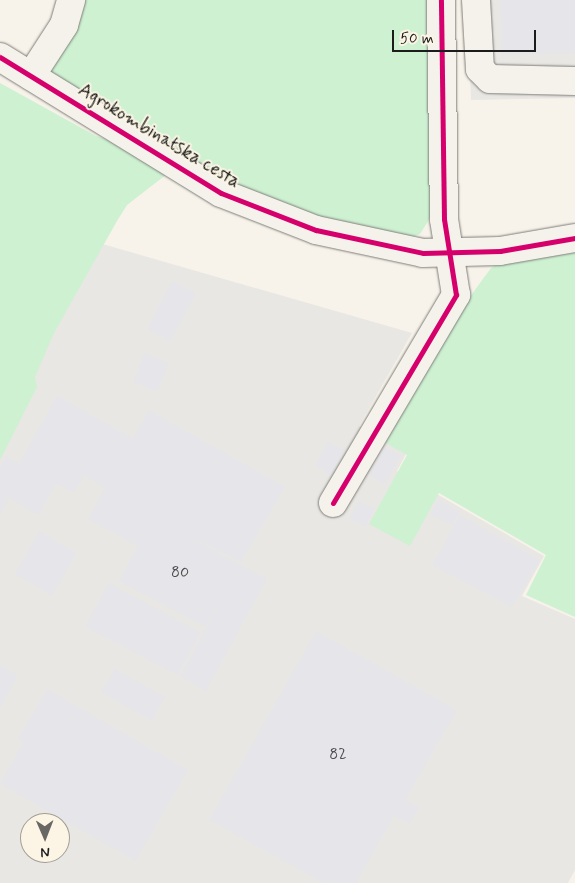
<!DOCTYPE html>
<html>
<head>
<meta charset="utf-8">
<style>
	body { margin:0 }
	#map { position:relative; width:575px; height:883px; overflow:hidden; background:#f7f3ea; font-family:Mynerve,sans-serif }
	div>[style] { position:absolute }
	.built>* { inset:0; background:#e8e7e3 }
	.green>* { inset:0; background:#cdf1d1 }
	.building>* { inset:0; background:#e6e6ea }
	.roads { filter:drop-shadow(0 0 1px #7f7d79) drop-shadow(0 0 1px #7f7d79) }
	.minor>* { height:28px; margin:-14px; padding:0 14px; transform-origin:14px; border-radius:14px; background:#f5f2ec }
	.cycleway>* { height:5px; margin:-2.5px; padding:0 2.5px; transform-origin:2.5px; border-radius:2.5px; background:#d6006c }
	span { translate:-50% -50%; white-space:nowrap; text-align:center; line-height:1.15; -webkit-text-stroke:4px #fcf5e5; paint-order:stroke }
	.number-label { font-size:16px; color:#4e4e50 }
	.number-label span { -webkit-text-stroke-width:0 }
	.street-label { font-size:19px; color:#1c1c1c }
	.north { position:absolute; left:20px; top:813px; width:50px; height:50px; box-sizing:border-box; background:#fcf5e5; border:1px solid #a29e95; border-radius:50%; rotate:179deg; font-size:14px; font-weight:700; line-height:20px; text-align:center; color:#1c1c1c }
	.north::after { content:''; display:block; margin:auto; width:18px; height:22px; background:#696764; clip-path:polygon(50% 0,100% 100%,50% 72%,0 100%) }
	.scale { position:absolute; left:392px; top:30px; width:144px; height:22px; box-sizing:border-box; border:2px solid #1c1c1c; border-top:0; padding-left:6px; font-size:15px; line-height:18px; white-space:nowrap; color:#1c1c1c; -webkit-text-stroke:4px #fcf5e5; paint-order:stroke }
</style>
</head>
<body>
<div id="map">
	<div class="built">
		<i style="clip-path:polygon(467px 0,575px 0,575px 98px,471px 100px)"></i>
		<i style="clip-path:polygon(evenodd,99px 243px,412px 333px,359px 426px,407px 452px,397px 471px,544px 556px,522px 596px,575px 619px,575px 870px,568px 883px,0 883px,0 432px,99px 243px,30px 823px,60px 823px,60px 853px,30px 853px,30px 823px)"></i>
	</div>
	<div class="green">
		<i style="clip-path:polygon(78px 0,434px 0,436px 203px,430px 218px,420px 234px,405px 240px,313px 220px,218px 180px,63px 85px,48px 69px)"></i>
		<i style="clip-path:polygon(0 83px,96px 136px,121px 144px,167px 174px,127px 205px,117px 221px,54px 333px,35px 377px,37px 387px,0 460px)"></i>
		<i style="clip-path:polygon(575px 249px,575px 617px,526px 595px,546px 555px,439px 493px,410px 546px,369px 524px,407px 455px,384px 442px,453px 320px,491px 268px,501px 261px)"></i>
	</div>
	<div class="building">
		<i style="clip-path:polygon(500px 0,575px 0,575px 53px,502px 55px)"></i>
		<i style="clip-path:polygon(172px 281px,196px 293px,170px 342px,147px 329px)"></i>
		<i style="clip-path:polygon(144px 353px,169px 363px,157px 392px,133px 382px)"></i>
		<i style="clip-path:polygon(57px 396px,133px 438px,149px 410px,285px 487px,241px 562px,182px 533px,267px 579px,206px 691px,180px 676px,224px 595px,205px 627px,119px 581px,137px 546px,88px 519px,105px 488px,84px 476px,74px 493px,56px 484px,39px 515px,10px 499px,26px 467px,0 515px,0 467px,6px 456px,19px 463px)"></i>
		<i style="clip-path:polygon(328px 442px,344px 450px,331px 475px,315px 466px)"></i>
		<i style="clip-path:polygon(385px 447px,401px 456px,385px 484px,369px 475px)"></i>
		<i style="clip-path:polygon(438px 500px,460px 512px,453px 526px,430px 514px)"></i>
		<i style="clip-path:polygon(358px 501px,375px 509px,366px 527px,349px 518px)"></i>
		<i style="clip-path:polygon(460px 515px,540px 560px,512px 607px,432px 565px)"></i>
		<i style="clip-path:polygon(39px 531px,77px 553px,52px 596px,15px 574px)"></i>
		<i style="clip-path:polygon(108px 583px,201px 632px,178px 675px,85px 627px)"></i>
		<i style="clip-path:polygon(316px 631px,457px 710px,405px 800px,419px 807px,410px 824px,394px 816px,356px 883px,323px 883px,209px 820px)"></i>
		<i style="clip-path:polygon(0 665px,18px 675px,0 709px)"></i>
		<i style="clip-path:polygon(115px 669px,165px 697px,152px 721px,101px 692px)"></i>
		<i style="clip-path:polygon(47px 689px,188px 770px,136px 861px,0 784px,23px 742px,18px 739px)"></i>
	</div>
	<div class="roads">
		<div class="minor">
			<i style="left:476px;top:0;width:69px;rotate:86.7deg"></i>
			<i style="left:480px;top:69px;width:14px;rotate:45deg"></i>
			<i style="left:490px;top:79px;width:85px;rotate:1.3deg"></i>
			<i style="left:0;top:57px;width:259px;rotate:31.6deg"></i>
			<i style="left:221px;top:193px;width:102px;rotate:21.3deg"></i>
			<i style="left:316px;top:230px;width:109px;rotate:12.1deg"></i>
			<i style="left:423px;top:253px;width:77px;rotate:-1.5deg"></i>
			<i style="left:500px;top:251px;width:76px;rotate:-9.8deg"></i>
			<i style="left:31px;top:76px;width:61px;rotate:-57.1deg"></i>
			<i style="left:64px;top:25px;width:26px;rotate:-74deg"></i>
			<i style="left:333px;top:503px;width:242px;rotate:-59.4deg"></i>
			<i style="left:456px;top:295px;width:77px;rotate:-99deg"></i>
			<i style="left:444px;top:219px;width:219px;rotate:-90.8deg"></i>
		</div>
	</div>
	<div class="cycleway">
		<i style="left:0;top:57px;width:259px;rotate:31.6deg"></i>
		<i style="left:221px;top:193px;width:102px;rotate:21.3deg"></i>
		<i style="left:316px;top:230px;width:109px;rotate:12.1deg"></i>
		<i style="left:423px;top:253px;width:77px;rotate:-1.5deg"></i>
		<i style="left:500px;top:251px;width:76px;rotate:-9.8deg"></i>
		<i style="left:333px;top:503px;width:242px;rotate:-59.4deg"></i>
		<i style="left:456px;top:295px;width:77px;rotate:-99deg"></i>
		<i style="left:444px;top:219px;width:219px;rotate:-90.8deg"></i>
	</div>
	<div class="number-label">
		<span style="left:180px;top:573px">80</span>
		<span style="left:338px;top:755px">82</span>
	</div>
	<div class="street-label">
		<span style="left:159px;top:136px;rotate:31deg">Agrokombinatska cesta</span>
	</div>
	<div class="north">N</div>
	<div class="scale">50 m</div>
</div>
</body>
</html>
